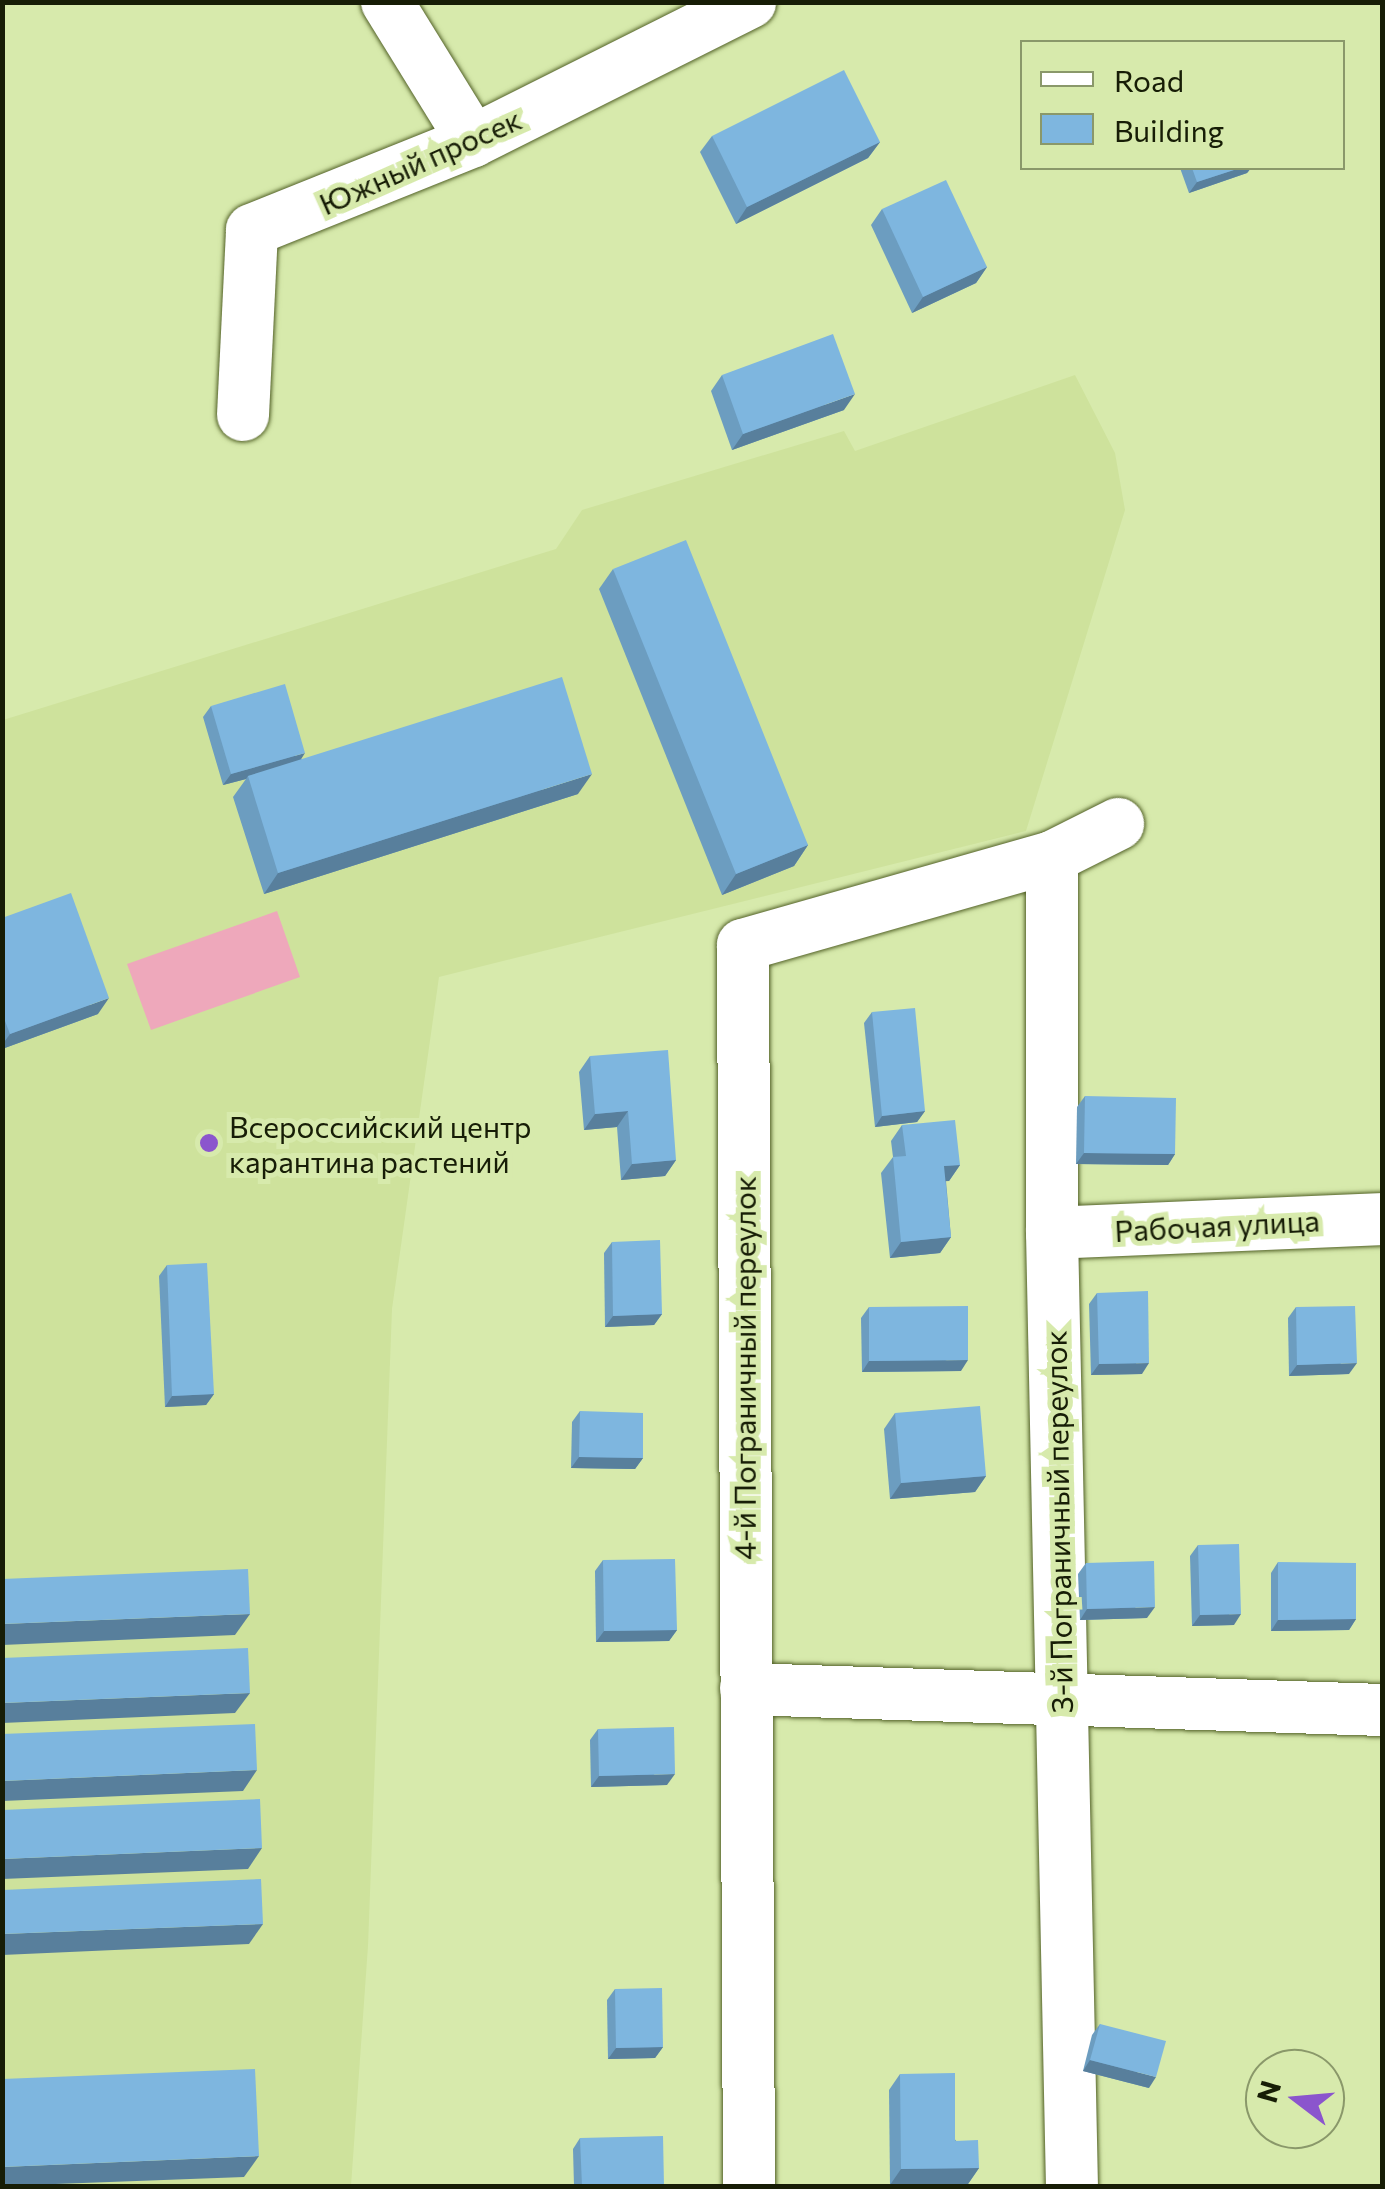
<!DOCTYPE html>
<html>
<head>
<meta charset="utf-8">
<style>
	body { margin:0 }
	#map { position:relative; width:1385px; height:2189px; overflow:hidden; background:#d7eaac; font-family:Commissioner,sans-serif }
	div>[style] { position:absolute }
	.built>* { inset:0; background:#cee29c }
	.green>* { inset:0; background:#eea8bb }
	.roads { filter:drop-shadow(0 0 2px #536228) drop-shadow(0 0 2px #536228) }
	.minor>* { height:52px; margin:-26px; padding:0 26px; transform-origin:26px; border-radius:26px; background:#fff }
	.wall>* { inset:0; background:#6c9dc0 }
	.shaded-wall>* { inset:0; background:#587f9c }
	.building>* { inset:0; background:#7eb6df }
	.dots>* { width:28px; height:28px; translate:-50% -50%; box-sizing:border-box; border:5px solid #d7eaac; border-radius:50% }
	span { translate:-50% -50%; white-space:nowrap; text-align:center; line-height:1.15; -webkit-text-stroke:10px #d7eaac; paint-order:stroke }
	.street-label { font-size:30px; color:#171d06 }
	.poi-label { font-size:30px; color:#171d06 }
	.left { translate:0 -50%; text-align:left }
	.frame { position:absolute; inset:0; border:5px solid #171d06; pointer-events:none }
	.legend { position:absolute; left:1020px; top:40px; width:325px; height:130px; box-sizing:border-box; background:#d7eaac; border:2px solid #8a986a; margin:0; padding:12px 18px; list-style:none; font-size:30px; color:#171d06 }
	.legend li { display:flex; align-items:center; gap:20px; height:50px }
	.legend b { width:50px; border:2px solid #8a986a }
	.north { position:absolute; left:1245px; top:2049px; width:100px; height:100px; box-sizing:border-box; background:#d7eaac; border:2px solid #8a986a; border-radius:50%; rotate:286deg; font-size:28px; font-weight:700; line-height:40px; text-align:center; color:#171d06 }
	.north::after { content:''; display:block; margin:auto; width:35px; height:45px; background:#8b55cd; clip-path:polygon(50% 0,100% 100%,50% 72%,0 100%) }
</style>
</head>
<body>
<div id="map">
	<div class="built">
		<i style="clip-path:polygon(1075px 375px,1115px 453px,1125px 510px,1026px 831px,439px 977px,392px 1309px,368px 1946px,351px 2186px,3px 2186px,3px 720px,556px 549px,582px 510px,844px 431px,855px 451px)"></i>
	</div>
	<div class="green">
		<i style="clip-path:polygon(277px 911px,300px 977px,151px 1030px,127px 964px)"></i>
	</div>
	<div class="roads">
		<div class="minor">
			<i style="left:387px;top:2px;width:163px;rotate:58.3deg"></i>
			<i style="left:243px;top:415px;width:185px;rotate:-87.2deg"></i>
			<i style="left:252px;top:230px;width:238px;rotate:-21.9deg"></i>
			<i style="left:473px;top:141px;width:310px;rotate:-26.6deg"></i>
			<i style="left:1052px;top:857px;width:376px;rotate:90deg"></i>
			<i style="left:1052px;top:1233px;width:953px;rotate:88.8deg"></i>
			<i style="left:1052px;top:1233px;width:330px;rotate:-2.4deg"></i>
			<i style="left:746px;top:1689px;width:636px;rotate:1.89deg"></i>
			<i style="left:749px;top:2186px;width:1241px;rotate:-90.28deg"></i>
			<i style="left:743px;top:945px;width:321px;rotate:-15.9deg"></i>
			<i style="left:1052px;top:857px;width:74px;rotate:-26.6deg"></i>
		</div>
	</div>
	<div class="wall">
		<i style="clip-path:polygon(712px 136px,880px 142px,868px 158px,736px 224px,700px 152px)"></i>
		<i style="clip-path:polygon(1180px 168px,1251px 168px,1247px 173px,1189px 193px)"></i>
		<i style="clip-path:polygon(882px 209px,987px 267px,976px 283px,912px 313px,871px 225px)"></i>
		<i style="clip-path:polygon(722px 375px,844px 410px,732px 450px,711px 391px)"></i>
		<i style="clip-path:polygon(613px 569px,808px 845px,794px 866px,722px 895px,599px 589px)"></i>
		<i style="clip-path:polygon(211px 706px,301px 759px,578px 794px,264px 894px,233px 797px,246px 779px,223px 785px,203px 717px)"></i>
		<i style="clip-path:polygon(2px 918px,98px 1014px,2px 1049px)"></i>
		<i style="clip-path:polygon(872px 1012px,925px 1111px,917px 1122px,875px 1127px,864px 1023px)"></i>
		<i style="clip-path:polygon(590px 1056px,676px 1160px,665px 1176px,621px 1180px,617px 1127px,584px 1130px,579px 1072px)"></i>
		<i style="clip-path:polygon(1085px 1096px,1175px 1154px,1168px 1165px,1076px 1164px,1077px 1107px)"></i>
		<i style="clip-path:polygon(902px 1125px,960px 1165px,949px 1181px,946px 1181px,951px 1237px,940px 1253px,890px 1258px,881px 1173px,893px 1157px,891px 1141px)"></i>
		<i style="clip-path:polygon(612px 1242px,662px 1314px,654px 1325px,605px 1327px,604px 1253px)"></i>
		<i style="clip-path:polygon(167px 1265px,214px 1394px,206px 1405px,165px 1407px,159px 1276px)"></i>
		<i style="clip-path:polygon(1097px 1293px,1142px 1374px,1091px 1375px,1089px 1304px)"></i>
		<i style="clip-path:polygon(869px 1307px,961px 1371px,862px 1372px,861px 1318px)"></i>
		<i style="clip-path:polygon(1296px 1307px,1349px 1374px,1289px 1376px,1288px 1318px)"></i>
		<i style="clip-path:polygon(580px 1411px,643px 1458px,635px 1469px,571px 1468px,572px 1422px)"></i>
		<i style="clip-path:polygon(895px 1413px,986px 1476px,975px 1492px,890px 1499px,884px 1429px)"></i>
		<i style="clip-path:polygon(1198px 1545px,1234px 1625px,1192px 1626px,1190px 1556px)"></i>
		<i style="clip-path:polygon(603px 1560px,677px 1630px,669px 1641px,596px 1642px,595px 1571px)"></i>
		<i style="clip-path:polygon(1278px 1562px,1356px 1619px,1349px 1630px,1271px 1631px,1271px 1573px)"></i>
		<i style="clip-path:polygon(1086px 1563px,1147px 1618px,1080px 1620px,1078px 1574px)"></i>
		<i style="clip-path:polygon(598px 1729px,667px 1785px,591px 1787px,590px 1740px)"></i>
		<i style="clip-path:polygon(615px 1989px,663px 2047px,655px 2058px,608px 2059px,607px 2000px)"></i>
		<i style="clip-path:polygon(1100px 2024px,1149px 2088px,1083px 2071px,1092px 2035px)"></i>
		<i style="clip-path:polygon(900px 2074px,979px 2168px,968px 2184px,890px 2185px,889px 2090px)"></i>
		<i style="clip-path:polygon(580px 2138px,664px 2186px,574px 2186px,573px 2149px)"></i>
	</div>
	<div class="shaded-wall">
		<i style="clip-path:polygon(880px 142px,868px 158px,736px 224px,747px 207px)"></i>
		<i style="clip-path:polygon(1240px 168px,1251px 168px,1247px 173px,1189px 193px,1197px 182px)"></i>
		<i style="clip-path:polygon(987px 267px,976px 283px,912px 313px,923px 297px)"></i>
		<i style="clip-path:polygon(855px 394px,844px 410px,732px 450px,743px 434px)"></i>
		<i style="clip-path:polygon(305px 753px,298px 764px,248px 776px,246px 779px,223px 785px,231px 774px)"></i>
		<i style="clip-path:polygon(592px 774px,578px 794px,264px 894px,278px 873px)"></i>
		<i style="clip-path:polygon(808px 845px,794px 866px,722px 895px,736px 874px)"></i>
		<i style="clip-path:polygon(109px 998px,98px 1014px,2px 1049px,2px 1045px,10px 1034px)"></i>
		<i style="clip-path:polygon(628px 1111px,617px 1127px,584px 1130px,595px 1114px)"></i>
		<i style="clip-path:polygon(925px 1111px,917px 1122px,875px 1127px,882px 1116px)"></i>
		<i style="clip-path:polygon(1084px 1153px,1175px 1154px,1168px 1165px,1076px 1164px)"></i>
		<i style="clip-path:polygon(676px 1160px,665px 1176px,621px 1180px,632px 1164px)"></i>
		<i style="clip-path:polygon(960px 1165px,949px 1181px,933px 1182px,944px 1166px)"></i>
		<i style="clip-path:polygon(951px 1237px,940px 1253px,890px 1258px,901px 1242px)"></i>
		<i style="clip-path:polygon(662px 1314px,654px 1325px,605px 1327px,613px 1316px)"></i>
		<i style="clip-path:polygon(968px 1360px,961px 1371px,862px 1372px,869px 1361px)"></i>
		<i style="clip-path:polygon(1149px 1363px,1142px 1374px,1091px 1375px,1099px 1364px)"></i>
		<i style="clip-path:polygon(1357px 1363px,1349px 1374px,1289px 1376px,1297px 1365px)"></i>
		<i style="clip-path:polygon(214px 1394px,206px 1405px,165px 1407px,172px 1396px)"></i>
		<i style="clip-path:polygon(579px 1457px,643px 1458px,635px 1469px,571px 1468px)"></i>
		<i style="clip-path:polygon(986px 1476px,975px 1492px,890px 1499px,901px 1483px)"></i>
		<i style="clip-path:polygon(1155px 1607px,1147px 1618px,1080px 1620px,1087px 1609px)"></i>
		<i style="clip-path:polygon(250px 1614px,235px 1635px,2px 1645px,2px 1624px)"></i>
		<i style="clip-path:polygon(1241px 1614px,1234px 1625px,1192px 1626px,1200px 1615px)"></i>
		<i style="clip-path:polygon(1356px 1619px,1349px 1630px,1271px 1631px,1278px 1620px)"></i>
		<i style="clip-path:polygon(677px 1630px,669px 1641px,596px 1642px,604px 1631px)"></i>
		<i style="clip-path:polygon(250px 1693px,235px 1713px,2px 1723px,2px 1703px)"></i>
		<i style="clip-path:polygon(257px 1770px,243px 1791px,2px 1801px,2px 1781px)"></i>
		<i style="clip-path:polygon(675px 1774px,667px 1785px,591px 1787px,599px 1776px)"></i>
		<i style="clip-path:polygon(262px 1848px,248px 1869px,2px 1879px,2px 1859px)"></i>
		<i style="clip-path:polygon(263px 1924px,249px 1944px,2px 1955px,2px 1934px)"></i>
		<i style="clip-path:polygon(663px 2047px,655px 2058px,608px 2059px,616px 2048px)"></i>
		<i style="clip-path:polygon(1090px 2060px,1156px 2077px,1149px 2088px,1083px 2071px)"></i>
		<i style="clip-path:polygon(259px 2156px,244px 2177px,2px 2186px,2px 2167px)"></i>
		<i style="clip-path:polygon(979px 2168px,968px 2184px,890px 2185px,901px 2169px)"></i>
	</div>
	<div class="building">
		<i style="clip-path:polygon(844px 70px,880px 142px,747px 207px,712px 136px)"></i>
		<i style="clip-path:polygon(1192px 168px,1240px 168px,1197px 182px)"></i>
		<i style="clip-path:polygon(946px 180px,987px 267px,923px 297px,882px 209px)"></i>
		<i style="clip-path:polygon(833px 334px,855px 394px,743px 434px,722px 375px)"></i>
		<i style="clip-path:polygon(686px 540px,808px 845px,736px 874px,613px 569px)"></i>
		<i style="clip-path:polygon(562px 677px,592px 774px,278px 873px,248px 776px)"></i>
		<i style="clip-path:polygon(285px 684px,305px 753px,231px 774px,211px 706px)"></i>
		<i style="clip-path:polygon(71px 893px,109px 998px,10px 1034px,2px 1013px,2px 918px)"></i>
		<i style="clip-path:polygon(915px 1008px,925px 1111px,882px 1116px,872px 1012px)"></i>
		<i style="clip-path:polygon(668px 1050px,676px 1160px,632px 1164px,628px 1111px,595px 1114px,590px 1056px)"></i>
		<i style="clip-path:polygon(1085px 1096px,1176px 1098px,1175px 1154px,1084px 1153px)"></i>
		<i style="clip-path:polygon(955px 1120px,960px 1165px,944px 1166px,951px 1237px,901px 1242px,893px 1157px,906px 1156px,902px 1125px)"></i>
		<i style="clip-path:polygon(660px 1240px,662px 1314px,613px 1316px,612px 1242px)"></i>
		<i style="clip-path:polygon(207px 1263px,214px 1394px,172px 1396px,167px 1265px)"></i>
		<i style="clip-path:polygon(1148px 1291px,1149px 1363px,1099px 1364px,1097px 1293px)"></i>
		<i style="clip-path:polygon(968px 1306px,968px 1360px,869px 1361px,869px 1307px)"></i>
		<i style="clip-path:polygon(1355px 1306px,1357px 1363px,1297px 1365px,1296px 1307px)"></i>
		<i style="clip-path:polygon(980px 1406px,986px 1476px,901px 1483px,895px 1413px)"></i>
		<i style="clip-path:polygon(580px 1411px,643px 1413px,643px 1458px,579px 1457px)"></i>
		<i style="clip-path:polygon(1239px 1544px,1241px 1614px,1200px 1615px,1198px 1545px)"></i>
		<i style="clip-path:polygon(675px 1559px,677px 1630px,604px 1631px,603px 1560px)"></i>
		<i style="clip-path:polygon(1154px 1561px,1155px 1607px,1087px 1609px,1086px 1563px)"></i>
		<i style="clip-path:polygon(1278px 1562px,1356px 1563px,1356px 1619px,1278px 1620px)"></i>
		<i style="clip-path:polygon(248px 1569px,250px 1614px,2px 1624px,2px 1579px)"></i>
		<i style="clip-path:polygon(248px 1648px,250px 1693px,2px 1703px,2px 1658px)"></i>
		<i style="clip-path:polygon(255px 1724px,257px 1770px,2px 1781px,2px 1734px)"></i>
		<i style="clip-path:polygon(674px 1727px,675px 1774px,599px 1776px,598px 1729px)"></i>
		<i style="clip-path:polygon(260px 1799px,262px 1848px,2px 1859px,2px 1810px)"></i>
		<i style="clip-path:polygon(261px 1879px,263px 1924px,2px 1934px,2px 1890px)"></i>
		<i style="clip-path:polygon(662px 1988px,663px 2047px,616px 2048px,615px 1989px)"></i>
		<i style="clip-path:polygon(1100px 2024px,1166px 2041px,1156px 2077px,1090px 2060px)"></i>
		<i style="clip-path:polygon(255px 2069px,259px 2156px,2px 2167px,2px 2079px)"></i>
		<i style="clip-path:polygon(955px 2073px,955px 2141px,978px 2140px,979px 2168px,901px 2169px,900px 2074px)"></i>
		<i style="clip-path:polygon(663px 2136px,664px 2186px,582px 2186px,580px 2138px)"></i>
	</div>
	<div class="dots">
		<i style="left:209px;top:1143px;background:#8b55cd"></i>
	</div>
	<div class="street-label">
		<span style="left:420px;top:161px;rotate:-24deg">Южный просек</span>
		<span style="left:1217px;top:1225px;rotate:-3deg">Рабочая улица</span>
		<span style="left:744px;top:1368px;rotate:-90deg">4-й Пограничный переулок</span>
		<span style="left:1058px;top:1522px;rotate:-91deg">3-й Пограничный переулок</span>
	</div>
	<div class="poi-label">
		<span class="left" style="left:229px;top:1143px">Всероссийский центр<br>карантина растений</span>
	</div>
	<div class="frame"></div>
	<ul class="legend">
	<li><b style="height:12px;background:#fff"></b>Road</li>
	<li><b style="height:28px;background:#7eb6df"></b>Building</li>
	</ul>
	<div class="north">N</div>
</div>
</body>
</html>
